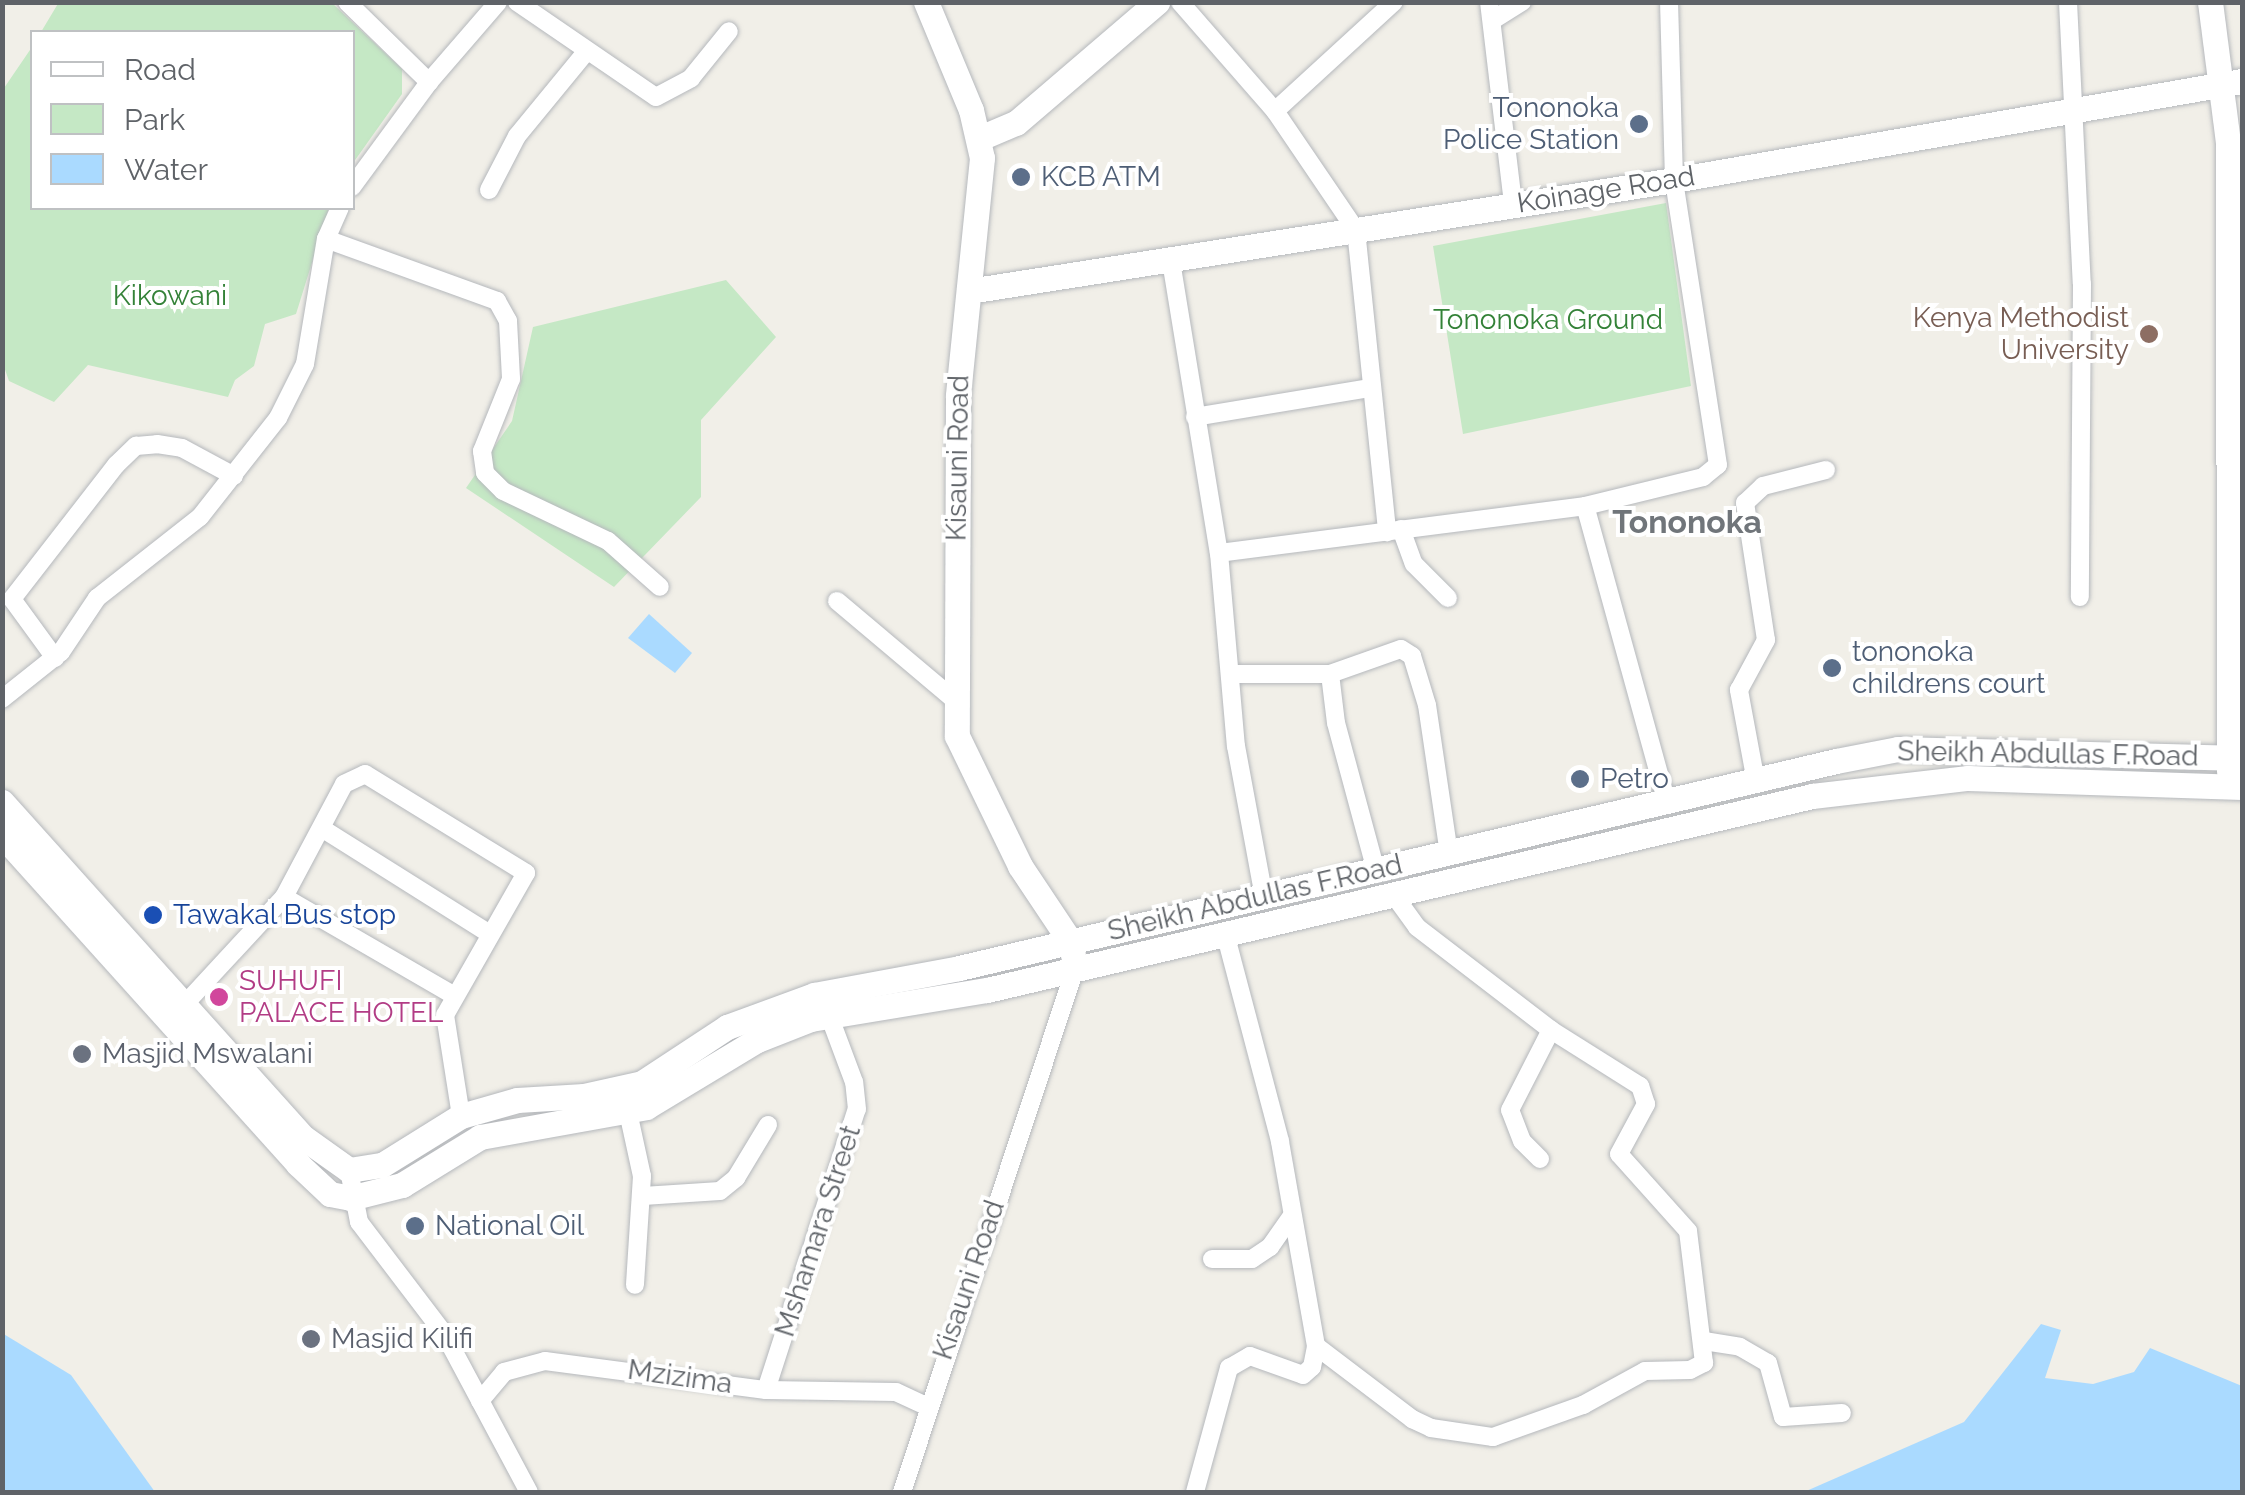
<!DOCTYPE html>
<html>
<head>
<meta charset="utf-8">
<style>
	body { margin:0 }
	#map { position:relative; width:2245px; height:1495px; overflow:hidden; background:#f1efe8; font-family:Raleway,sans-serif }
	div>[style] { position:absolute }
	.green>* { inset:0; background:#c5e8c5 }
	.water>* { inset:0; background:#aadaff }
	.roads { filter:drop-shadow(0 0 2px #b5b8bc) drop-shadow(0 0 2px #b5b8bc) }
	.street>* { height:18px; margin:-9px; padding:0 9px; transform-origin:9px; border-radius:9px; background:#fff }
	.secondary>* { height:25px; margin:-12.5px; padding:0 12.5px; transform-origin:12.5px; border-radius:12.5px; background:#fff }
	.dots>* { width:28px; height:28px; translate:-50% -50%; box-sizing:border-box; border:5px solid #fff; border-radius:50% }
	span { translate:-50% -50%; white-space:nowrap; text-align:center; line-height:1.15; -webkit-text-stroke:8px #fff; paint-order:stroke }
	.service-label { font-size:28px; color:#4e5e75 }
	.right { translate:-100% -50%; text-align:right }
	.left { translate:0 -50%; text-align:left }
	.street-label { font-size:28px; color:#5f6368 }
	.park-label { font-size:28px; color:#348238 }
	.education-label { font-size:28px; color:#785e54 }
	.transit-label { font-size:28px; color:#164399 }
	.hotel-label { font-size:28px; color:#b23c85 }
	.worship-label { font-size:28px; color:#5b616d }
	.quarter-label { font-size:32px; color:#70757a; font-weight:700 }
	.frame { position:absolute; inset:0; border:5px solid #5f6368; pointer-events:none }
	.legend { position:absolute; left:30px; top:30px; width:325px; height:180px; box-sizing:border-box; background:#fff; border:2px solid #bfc1c3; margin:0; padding:12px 18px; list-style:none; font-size:30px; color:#5f6368 }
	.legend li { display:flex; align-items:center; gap:20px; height:50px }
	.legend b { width:50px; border:2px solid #bfc1c3 }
</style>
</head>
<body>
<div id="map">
	<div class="green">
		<i style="clip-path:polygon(59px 2px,332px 3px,402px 69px,402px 94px,353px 163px,352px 32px,41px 32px)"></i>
		<i style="clip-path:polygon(32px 47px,32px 208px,329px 208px,296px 314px,265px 324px,254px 366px,235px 380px,228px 397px,88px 365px,54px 402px,9px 381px,2px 361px,2px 91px)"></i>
		<i style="clip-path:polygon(1666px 203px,1691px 386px,1463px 434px,1433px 246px)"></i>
		<i style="clip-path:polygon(726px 280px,776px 337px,701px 420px,701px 497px,614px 587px,466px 488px,512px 421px,533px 327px)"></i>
	</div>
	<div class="water">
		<i style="clip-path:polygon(649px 614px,692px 653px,675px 673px,628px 638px)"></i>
		<i style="clip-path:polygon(2041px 1324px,2061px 1330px,2045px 1378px,2093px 1384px,2134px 1372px,2150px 1348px,2242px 1386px,2242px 1492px,1804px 1492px,1964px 1422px)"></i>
		<i style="clip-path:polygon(2px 1333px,71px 1375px,155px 1492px,3px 1492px)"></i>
	</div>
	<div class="roads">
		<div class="street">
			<i style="left:347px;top:2px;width:115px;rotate:44.3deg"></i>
			<i style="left:517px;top:2px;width:168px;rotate:34.4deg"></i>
			<i style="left:656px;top:97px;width:40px;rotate:-28deg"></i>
			<i style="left:691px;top:78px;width:60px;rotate:-51deg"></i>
			<i style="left:1180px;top:2px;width:145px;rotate:48.9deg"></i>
			<i style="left:1275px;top:111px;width:144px;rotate:55.8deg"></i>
			<i style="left:1356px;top:230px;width:304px;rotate:84.1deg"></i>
			<i style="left:1489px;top:2px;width:203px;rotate:83.2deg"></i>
			<i style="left:2068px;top:2px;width:282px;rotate:87.2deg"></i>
			<i style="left:2082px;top:284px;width:313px;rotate:90.4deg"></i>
			<i style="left:1496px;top:18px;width:31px;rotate:-32deg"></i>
			<i style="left:1275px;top:111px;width:161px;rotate:-42.5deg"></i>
			<i style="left:352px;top:187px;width:130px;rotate:-53.7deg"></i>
			<i style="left:429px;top:82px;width:106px;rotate:-49.2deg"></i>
			<i style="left:489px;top:190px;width:61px;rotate:-62.6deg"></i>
			<i style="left:517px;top:136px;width:109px;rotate:-50.6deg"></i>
			<i style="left:326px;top:239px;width:182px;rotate:19.9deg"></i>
			<i style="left:497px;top:301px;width:23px;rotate:61deg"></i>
			<i style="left:508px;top:321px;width:58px;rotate:87deg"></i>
			<i style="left:511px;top:379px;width:78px;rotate:111.9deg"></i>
			<i style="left:482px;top:451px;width:22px;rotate:82deg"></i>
			<i style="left:485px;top:473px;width:25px;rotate:45deg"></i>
			<i style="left:503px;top:491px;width:116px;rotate:25.5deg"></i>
			<i style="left:608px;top:541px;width:69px;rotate:41.5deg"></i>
			<i style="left:1171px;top:261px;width:296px;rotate:80.7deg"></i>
			<i style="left:1219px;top:553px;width:194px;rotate:85deg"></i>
			<i style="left:1236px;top:746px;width:148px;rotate:79.5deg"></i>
			<i style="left:1195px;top:417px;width:178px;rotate:-9.4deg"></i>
			<i style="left:1401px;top:529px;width:37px;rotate:70deg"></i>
			<i style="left:1414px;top:564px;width:48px;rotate:45deg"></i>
			<i style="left:1219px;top:553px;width:369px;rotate:-7.3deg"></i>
			<i style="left:837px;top:601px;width:150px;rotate:40.1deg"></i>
			<i style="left:55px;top:658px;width:73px;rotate:-126.1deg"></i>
			<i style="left:12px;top:599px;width:170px;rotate:-52.2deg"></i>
			<i style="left:116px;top:465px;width:28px;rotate:-44deg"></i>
			<i style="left:136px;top:446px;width:21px;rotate:-5deg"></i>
			<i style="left:157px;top:444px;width:25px;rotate:9deg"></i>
			<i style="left:182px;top:448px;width:59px;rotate:28.3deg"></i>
			<i style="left:1230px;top:674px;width:100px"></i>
			<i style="left:2px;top:699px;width:75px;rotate:-38.5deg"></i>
			<i style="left:61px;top:652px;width:65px;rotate:-56.3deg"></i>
			<i style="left:97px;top:598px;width:131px;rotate:-38.2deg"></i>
			<i style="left:200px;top:517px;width:126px;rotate:-51.8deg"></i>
			<i style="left:278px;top:418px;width:60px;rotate:-63.4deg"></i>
			<i style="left:305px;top:364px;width:127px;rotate:-80.5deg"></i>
			<i style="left:326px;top:239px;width:34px;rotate:-66deg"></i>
			<i style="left:1756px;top:782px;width:94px;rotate:-100.5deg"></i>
			<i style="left:1739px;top:690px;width:57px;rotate:-61.6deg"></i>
			<i style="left:1766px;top:640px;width:139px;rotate:-98.7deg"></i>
			<i style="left:1745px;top:503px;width:25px;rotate:-43deg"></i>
			<i style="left:1763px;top:486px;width:65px;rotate:-14.3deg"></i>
			<i style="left:1667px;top:803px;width:308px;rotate:-105.4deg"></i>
			<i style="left:1585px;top:506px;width:122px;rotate:-13.8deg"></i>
			<i style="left:1703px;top:477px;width:19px;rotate:-39deg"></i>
			<i style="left:1718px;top:465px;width:288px;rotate:-98.8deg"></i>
			<i style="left:1674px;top:180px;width:178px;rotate:-91.6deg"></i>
			<i style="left:323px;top:829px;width:197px;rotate:32.2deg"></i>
			<i style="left:1376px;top:871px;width:153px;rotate:-105.1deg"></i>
			<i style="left:1336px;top:723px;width:49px;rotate:-97deg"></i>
			<i style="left:1330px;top:674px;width:75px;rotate:-19.4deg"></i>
			<i style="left:1401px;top:649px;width:13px;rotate:32deg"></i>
			<i style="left:1412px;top:656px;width:51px;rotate:73deg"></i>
			<i style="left:1427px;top:705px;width:151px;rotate:81.6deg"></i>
			<i style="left:284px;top:897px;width:195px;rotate:30.1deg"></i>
			<i style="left:184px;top:1005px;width:147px;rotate:-47.2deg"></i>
			<i style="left:284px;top:897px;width:128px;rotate:-62deg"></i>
			<i style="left:344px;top:784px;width:23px;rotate:-25deg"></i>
			<i style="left:365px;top:774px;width:189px;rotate:31.6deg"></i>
			<i style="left:526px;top:873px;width:163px;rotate:119.7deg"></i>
			<i style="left:445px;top:1015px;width:102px;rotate:81deg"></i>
			<i style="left:628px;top:1112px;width:66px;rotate:77.7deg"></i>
			<i style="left:642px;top:1176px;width:109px;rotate:93.7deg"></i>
			<i style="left:1540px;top:1159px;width:25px;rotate:-135deg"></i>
			<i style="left:1522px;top:1141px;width:33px;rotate:-111deg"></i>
			<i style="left:1510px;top:1110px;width:90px;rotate:-62.9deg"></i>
			<i style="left:349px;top:1170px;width:53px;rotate:79.1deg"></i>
			<i style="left:359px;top:1222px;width:142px;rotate:52.7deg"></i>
			<i style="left:445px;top:1335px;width:178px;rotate:61.9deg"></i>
			<i style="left:643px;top:1196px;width:77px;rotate:-3.7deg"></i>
			<i style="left:720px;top:1191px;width:21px;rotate:-39deg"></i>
			<i style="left:736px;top:1178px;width:62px;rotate:-58.9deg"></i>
			<i style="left:1212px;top:1259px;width:40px"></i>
			<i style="left:1252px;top:1259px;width:22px;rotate:-34deg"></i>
			<i style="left:1270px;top:1247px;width:37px;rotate:-55deg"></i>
			<i style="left:1704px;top:1341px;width:36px;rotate:9deg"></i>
			<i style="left:1740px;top:1347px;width:32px;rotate:30deg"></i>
			<i style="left:1768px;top:1363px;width:56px;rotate:74.5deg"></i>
			<i style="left:1783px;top:1417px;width:59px;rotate:-3.9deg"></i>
			<i style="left:1316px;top:1346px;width:121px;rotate:37.2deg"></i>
			<i style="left:1412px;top:1419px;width:21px;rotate:25deg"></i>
			<i style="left:1431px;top:1428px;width:63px;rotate:8.3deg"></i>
			<i style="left:1493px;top:1437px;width:96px;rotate:-19.6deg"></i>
			<i style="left:1583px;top:1405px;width:71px;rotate:-28.7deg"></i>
			<i style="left:1645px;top:1371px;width:45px;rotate:-1.3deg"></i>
			<i style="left:1690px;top:1370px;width:16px;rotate:-27deg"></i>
			<i style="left:1704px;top:1363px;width:133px;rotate:-96.9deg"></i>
			<i style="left:1688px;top:1231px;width:103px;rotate:-131.9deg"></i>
			<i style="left:1619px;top:1154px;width:57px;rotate:-61.6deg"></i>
			<i style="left:1646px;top:1104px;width:19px;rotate:-108deg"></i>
			<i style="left:1640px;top:1086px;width:105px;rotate:-147.8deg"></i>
			<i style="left:1551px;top:1030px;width:169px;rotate:-142.5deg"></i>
			<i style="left:1417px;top:927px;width:37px;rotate:-126deg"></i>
			<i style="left:766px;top:1390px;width:295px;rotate:-72.1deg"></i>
			<i style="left:857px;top:1109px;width:27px;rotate:-96deg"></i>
			<i style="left:854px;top:1082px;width:72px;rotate:-110.5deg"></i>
			<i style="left:480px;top:1401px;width:38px;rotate:-50deg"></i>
			<i style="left:504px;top:1372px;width:42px;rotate:-15deg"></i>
			<i style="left:545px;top:1361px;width:223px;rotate:7.5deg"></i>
			<i style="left:766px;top:1390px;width:130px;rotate:0.9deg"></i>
			<i style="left:896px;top:1392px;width:33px;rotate:25deg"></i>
			<i style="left:902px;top:1492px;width:551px;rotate:-71.7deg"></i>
			<i style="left:1195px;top:1492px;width:129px;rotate:-74.7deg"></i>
			<i style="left:1229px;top:1368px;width:24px;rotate:-30deg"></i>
			<i style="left:1250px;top:1356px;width:56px;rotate:19.7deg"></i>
			<i style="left:1303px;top:1375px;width:12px;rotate:-42deg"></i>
			<i style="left:1312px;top:1367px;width:21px;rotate:-79deg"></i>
			<i style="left:1316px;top:1346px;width:208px;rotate:-100deg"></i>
			<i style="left:1280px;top:1141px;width:215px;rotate:-104.8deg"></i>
		</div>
		<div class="secondary">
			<i style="left:926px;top:2px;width:117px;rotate:67.4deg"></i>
			<i style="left:971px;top:110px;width:49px;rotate:77.1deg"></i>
			<i style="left:982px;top:158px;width:239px;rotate:95.8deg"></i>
			<i style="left:958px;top:396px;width:340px;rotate:90.2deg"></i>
			<i style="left:957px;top:736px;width:144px;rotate:64.1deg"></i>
			<i style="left:1020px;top:866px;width:90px;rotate:56.3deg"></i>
			<i style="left:1070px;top:941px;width:14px;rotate:78deg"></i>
			<i style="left:2210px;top:2px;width:141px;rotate:82.7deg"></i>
			<i style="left:2228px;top:142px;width:629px;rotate:89.91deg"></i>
			<i style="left:980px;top:138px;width:39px;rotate:-23deg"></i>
			<i style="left:1016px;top:123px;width:186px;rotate:-40.6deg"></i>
			<i style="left:969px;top:291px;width:714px;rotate:-8.95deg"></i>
			<i style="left:1674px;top:180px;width:577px;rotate:-9.89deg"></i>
			<i style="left:2px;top:802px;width:452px;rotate:48.1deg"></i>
			<i style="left:304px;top:1138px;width:55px;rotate:35.4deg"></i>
			<i style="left:349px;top:1170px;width:33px;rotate:-9deg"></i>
			<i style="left:382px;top:1165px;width:93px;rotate:-31.8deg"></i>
			<i style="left:461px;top:1116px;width:58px;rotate:-15.9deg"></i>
			<i style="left:517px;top:1100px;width:67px;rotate:-3.4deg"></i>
			<i style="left:584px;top:1096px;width:59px;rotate:-12.6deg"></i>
			<i style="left:642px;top:1083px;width:102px;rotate:-33.4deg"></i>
			<i style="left:727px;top:1027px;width:93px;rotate:-20.2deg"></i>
			<i style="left:814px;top:995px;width:147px;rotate:-10.5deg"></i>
			<i style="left:959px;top:968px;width:901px;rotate:-13.28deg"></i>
			<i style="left:1836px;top:761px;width:63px;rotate:-11deg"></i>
			<i style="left:1898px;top:749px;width:344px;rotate:1.5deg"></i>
			<i style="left:2px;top:835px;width:443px;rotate:48deg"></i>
			<i style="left:298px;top:1164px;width:44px;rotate:43.2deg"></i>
			<i style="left:330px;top:1194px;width:20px;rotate:11deg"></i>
			<i style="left:350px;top:1198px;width:54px;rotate:-14deg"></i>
			<i style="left:402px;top:1185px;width:92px;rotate:-31.6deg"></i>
			<i style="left:480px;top:1137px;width:169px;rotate:-10.2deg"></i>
			<i style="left:646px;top:1107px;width:130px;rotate:-31.1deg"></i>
			<i style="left:757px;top:1040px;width:58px;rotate:-21.3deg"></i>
			<i style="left:811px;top:1019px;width:178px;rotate:-9.4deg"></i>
			<i style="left:987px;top:990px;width:848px;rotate:-13.23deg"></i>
			<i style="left:1812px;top:796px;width:157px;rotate:-6.6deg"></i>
			<i style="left:1968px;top:778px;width:274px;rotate:1.9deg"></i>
		</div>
	</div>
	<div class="dots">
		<i style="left:1639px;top:124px;background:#5c6f8a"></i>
		<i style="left:1021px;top:177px;background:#5c6f8a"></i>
		<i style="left:2149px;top:334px;background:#8d6e63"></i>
		<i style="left:1832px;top:668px;background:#5c6f8a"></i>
		<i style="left:1580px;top:779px;background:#5c6f8a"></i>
		<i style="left:153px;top:915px;background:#1a4fb4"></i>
		<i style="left:219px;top:997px;background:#d1479c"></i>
		<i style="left:82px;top:1054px;background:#6b7280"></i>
		<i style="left:415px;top:1226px;background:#5c6f8a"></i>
		<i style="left:311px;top:1339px;background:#6b7280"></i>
	</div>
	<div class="service-label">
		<span class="right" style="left:1619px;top:124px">Tononoka<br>Police Station</span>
		<span class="left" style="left:1041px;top:177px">KCB ATM</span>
		<span class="left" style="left:1852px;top:668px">tononoka<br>childrens court</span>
		<span class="left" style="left:1600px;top:779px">Petro</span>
		<span class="left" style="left:435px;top:1226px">National Oil</span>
	</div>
	<div class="street-label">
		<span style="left:1606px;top:190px;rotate:-9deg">Koinage Road</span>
		<span style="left:958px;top:458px;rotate:-89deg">Kisauni Road</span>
		<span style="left:2048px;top:754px;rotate:1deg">Sheikh Abdullas F.Road</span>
		<span style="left:1255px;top:898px;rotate:-13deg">Sheikh Abdullas F.Road</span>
		<span style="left:818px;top:1231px;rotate:-72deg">Mshamara Street</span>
		<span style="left:969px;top:1280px;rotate:-71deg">Kisauni Road</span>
		<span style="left:680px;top:1377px;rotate:8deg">Mzizima</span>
	</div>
	<div class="park-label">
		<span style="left:170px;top:296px">Kikowani</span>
		<span style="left:1548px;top:320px">Tononoka Ground</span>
	</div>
	<div class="education-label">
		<span class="right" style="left:2129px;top:334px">Kenya Methodist<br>University</span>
	</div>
	<div class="transit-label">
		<span class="left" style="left:173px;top:915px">Tawakal Bus stop</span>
	</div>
	<div class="hotel-label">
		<span class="left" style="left:239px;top:997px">SUHUFI<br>PALACE HOTEL</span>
	</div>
	<div class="worship-label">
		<span class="left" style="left:102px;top:1054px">Masjid Mswalani</span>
		<span class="left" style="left:331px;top:1339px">Masjid Kilifi</span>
	</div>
	<div class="quarter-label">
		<span style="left:1687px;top:522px">Tononoka</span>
	</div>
	<div class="frame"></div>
	<ul class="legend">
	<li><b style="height:12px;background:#fff"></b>Road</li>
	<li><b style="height:28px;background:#c5e8c5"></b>Park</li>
	<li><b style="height:28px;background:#aadaff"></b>Water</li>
	</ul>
</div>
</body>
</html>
